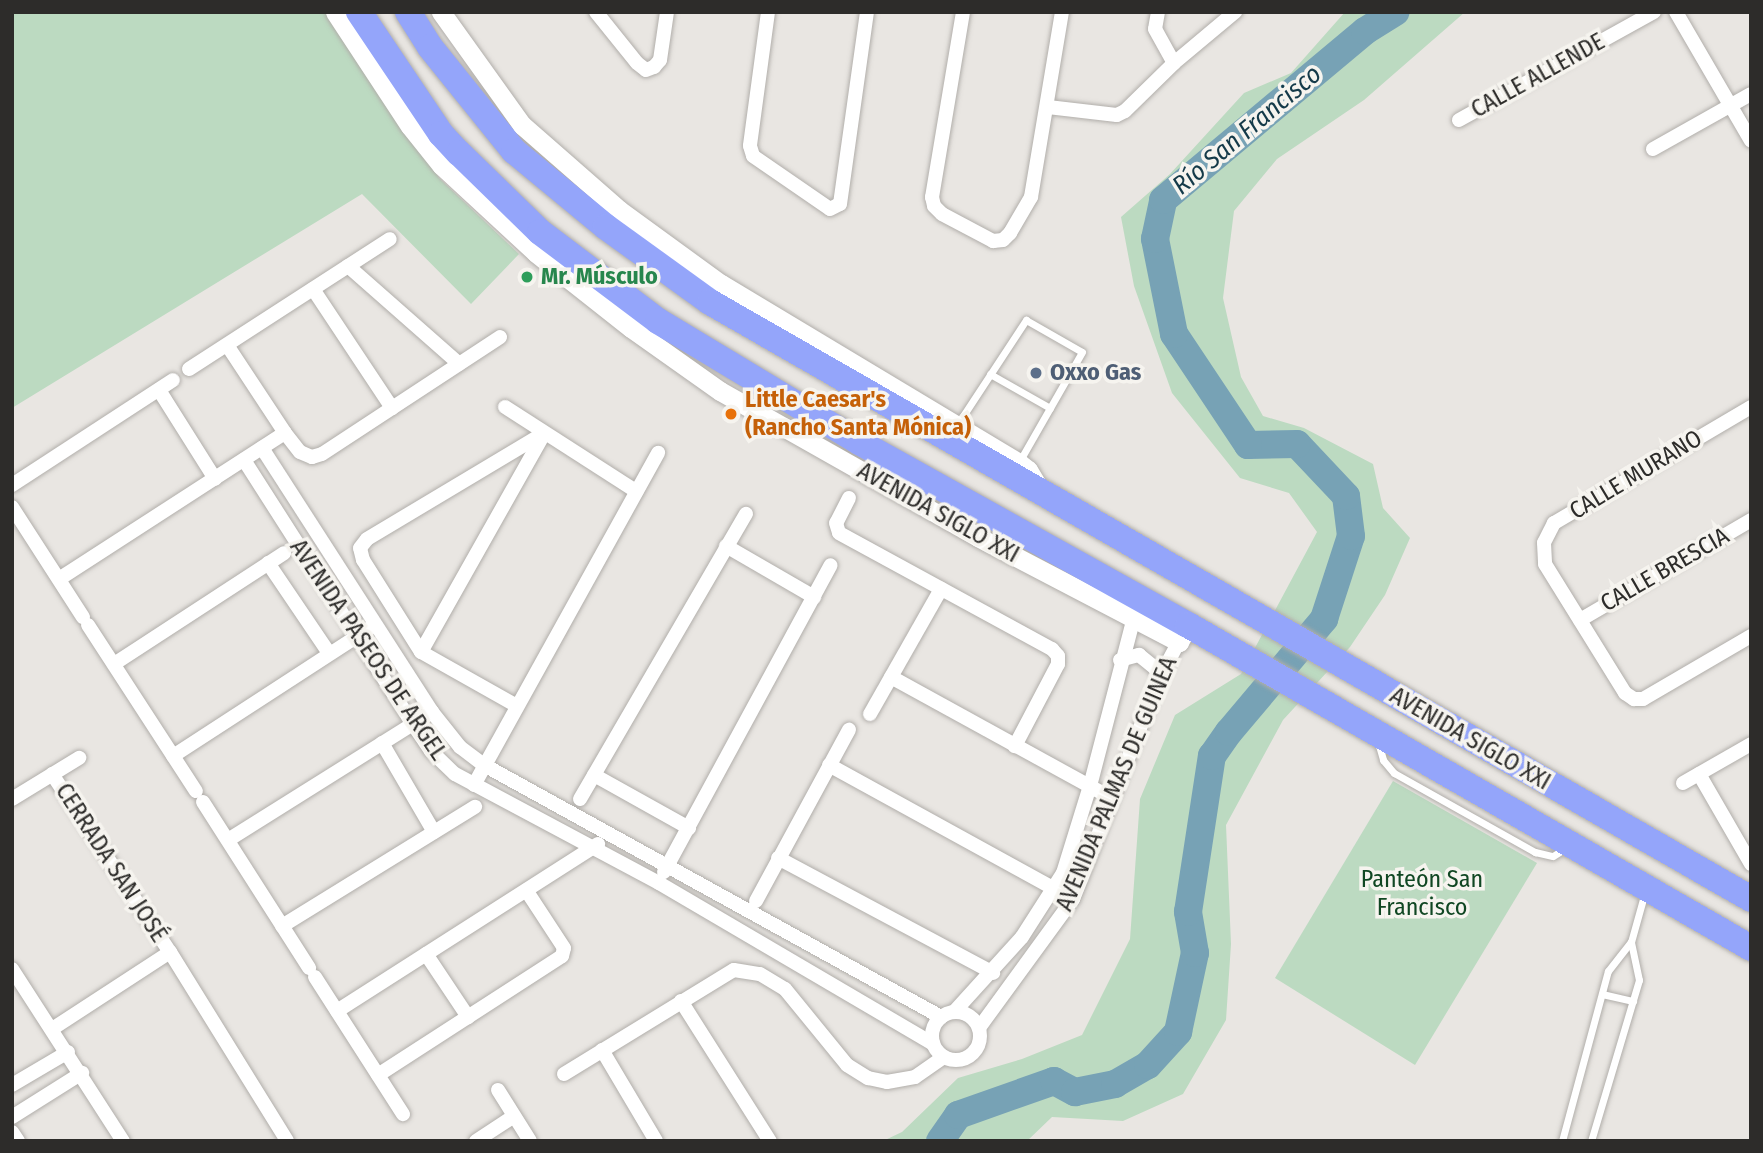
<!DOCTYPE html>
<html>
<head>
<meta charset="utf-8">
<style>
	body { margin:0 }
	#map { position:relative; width:1763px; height:1153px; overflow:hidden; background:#e9e6e2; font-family:"Fira Sans Condensed",sans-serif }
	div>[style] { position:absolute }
	.green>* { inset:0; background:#bcdac1 }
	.river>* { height:28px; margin:-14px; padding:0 14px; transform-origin:14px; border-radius:14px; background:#77a2b5 }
	.roads { filter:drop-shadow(0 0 2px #b1aeaa) drop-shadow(0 0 2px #b1aeaa) }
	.lane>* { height:7px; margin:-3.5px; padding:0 3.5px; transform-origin:3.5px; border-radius:3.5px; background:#fff }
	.street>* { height:14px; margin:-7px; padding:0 7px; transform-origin:7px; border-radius:7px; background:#fff }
	.street>.ring { margin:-7px; padding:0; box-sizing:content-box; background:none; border:14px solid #fff; border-radius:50% }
	.secondary>* { height:19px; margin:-9.5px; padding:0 9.5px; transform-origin:9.5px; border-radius:9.5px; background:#fff }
	.highway>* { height:26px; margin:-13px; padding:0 13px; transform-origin:13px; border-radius:13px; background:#94a5fa }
	.dots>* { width:19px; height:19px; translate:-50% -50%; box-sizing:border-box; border:4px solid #f6f4ef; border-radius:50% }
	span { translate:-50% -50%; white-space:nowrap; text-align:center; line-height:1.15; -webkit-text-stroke:7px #f6f4ef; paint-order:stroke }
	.street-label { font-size:24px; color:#2d2c2a }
	.leisure-label { font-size:24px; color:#27864d; font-weight:700 }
	.left { translate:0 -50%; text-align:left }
	.service-label { font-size:24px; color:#4e5e75; font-weight:700 }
	.food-label { font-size:24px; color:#c56008; font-weight:700 }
	.park-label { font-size:24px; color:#104723 }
	.water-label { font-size:26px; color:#143a49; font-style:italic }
	.frame { position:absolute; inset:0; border:14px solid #2d2c2a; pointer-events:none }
</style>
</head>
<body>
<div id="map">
	<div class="green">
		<i style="clip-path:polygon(12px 12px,326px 12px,439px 178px,519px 254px,471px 304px,362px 194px,12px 408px)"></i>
		<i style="clip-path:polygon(1345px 12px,1465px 12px,1364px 100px,1277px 159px,1234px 211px,1223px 298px,1241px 377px,1263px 416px,1304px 428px,1373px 464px,1383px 508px,1410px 538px,1385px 595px,1350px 647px,1283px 720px,1226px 825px,1231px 944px,1226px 1020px,1183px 1094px,1123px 1121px,1052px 1117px,1027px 1141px,883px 1141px,902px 1132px,958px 1078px,1022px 1059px,1082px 1035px,1130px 939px,1140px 799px,1175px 715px,1241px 674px,1317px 532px,1289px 493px,1240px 478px,1172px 393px,1134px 286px,1121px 217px,1170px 174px,1244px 93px,1291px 73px)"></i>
		<i style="clip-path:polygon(1393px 781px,1537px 863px,1415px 1065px,1275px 978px)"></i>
	</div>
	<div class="river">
		<i style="left:940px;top:1141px;width:32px;rotate:-55deg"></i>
		<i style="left:958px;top:1115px;width:102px;rotate:-19.5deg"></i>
		<i style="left:1054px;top:1081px;width:24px;rotate:28deg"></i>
		<i style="left:1075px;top:1092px;width:41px;rotate:-11.3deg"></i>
		<i style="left:1115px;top:1084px;width:38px;rotate:-30deg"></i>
		<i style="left:1148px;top:1065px;width:45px;rotate:-47.7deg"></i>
		<i style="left:1178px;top:1032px;width:81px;rotate:-77.9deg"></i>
		<i style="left:1195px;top:953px;width:42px;rotate:-99.7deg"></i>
		<i style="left:1188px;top:912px;width:158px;rotate:-81.3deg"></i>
		<i style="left:1212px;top:756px;width:29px;rotate:-55deg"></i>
		<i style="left:1229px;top:732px;width:148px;rotate:-49.9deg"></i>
		<i style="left:1324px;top:619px;width:87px;rotate:-72deg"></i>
		<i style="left:1351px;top:536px;width:40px;rotate:-97.1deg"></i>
		<i style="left:1346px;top:496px;width:71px;rotate:-133.3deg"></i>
		<i style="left:1297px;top:444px;width:49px;rotate:178.8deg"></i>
		<i style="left:1248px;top:445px;width:133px;rotate:-123.7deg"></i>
		<i style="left:1174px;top:334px;width:97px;rotate:-101.3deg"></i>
		<i style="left:1155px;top:239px;width:40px;rotate:-78deg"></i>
		<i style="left:1163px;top:200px;width:263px;rotate:-39.9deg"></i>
		<i style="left:1365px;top:31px;width:36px;rotate:-32deg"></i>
	</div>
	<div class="roads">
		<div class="lane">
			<i style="left:990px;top:374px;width:69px;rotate:29.5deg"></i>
			<i style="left:957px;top:425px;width:126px;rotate:-56.7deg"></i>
			<i style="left:1026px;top:320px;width:64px;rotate:29.7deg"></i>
			<i style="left:1082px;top:352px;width:127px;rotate:119.8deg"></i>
			<i style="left:1378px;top:742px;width:19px;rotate:74deg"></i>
			<i style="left:1383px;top:760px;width:17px;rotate:50deg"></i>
			<i style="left:1394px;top:773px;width:162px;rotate:29.3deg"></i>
			<i style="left:1535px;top:852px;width:18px;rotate:13deg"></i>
			<i style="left:1553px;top:856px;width:13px;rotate:-32deg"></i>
			<i style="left:1602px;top:994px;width:32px;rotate:13deg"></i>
			<i style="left:1562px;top:1141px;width:176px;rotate:-74.9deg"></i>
			<i style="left:1608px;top:971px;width:37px;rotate:-52deg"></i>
			<i style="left:1631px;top:942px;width:52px;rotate:-74.4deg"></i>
			<i style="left:1591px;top:1141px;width:168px;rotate:-73.4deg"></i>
			<i style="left:1639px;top:980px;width:39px;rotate:-102deg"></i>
		</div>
		<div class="street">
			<i style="left:596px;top:12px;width:65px;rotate:51.2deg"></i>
			<i style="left:637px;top:63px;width:11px;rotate:38deg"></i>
			<i style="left:646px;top:70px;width:9px;rotate:-21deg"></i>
			<i style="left:654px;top:67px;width:9px;rotate:-49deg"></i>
			<i style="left:660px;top:60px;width:49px;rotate:-81.7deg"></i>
			<i style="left:768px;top:12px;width:135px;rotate:97.7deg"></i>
			<i style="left:750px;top:146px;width:10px;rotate:73deg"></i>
			<i style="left:753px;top:156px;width:93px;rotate:34.5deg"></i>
			<i style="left:830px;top:209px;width:11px;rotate:-27deg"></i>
			<i style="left:840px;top:204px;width:194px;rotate:-82deg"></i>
			<i style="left:963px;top:12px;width:188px;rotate:99.5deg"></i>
			<i style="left:932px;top:197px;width:9px;rotate:77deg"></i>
			<i style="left:934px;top:206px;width:11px;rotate:45deg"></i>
			<i style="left:942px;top:214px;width:58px;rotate:27.9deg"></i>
			<i style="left:993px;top:241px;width:10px;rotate:-6deg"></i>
			<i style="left:1003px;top:240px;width:10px;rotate:-45deg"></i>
			<i style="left:1010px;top:233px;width:42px;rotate:-59.7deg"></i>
			<i style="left:1031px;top:197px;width:188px;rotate:-80.5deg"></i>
			<i style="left:1158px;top:12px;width:17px;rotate:100deg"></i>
			<i style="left:1155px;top:29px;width:39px;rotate:61deg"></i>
			<i style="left:1676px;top:12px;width:149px;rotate:59.8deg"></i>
			<i style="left:1048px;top:107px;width:69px;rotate:6.6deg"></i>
			<i style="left:1117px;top:115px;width:9px;rotate:-27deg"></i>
			<i style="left:1125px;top:111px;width:69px;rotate:-44.4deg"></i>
			<i style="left:1174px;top:63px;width:80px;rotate:-39.9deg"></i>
			<i style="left:1459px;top:120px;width:223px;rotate:-29deg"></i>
			<i style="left:1653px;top:149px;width:112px;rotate:-29.3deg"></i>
			<i style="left:348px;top:266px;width:148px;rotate:41.4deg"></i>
			<i style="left:313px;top:289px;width:143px;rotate:56.4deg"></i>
			<i style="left:227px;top:345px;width:105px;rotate:56.6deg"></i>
			<i style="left:285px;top:433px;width:24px;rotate:52deg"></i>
			<i style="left:300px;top:452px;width:13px;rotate:23deg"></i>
			<i style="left:312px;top:457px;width:10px;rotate:-17deg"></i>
			<i style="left:322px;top:454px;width:213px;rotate:-33.3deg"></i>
			<i style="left:189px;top:369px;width:239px;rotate:-32.9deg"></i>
			<i style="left:159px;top:390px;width:105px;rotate:57.8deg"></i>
			<i style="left:505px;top:407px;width:156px;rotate:32.7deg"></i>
			<i style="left:1751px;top:407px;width:229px;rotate:149.5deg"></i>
			<i style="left:1554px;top:523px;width:22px;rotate:117deg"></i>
			<i style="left:1544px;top:543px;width:21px;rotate:87deg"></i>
			<i style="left:1545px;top:564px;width:152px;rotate:58.2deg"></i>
			<i style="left:1625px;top:693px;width:11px;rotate:34deg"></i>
			<i style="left:1634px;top:699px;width:9px"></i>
			<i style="left:1643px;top:699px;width:125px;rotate:-30.3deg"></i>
			<i style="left:262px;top:448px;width:314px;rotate:57.2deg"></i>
			<i style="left:432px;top:712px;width:45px;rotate:51.3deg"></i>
			<i style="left:460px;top:747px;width:30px;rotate:37deg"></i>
			<i style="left:484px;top:765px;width:522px;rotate:28.87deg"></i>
			<i style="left:244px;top:460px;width:313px;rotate:57.4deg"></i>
			<i style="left:413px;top:724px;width:32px;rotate:56deg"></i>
			<i style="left:431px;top:751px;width:33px;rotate:44deg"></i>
			<i style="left:455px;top:774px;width:231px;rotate:28.1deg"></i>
			<i style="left:659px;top:883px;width:318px;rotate:30.4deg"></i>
			<i style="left:12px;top:485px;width:192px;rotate:-33.1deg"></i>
			<i style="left:849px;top:498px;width:28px;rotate:117deg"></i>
			<i style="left:836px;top:523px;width:10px;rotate:73deg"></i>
			<i style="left:839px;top:533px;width:243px;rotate:28.6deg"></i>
			<i style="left:1052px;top:649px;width:9px;rotate:49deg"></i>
			<i style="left:1058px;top:656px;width:8px;rotate:90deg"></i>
			<i style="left:1058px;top:664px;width:93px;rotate:117.7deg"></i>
			<i style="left:12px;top:507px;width:131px;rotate:57.2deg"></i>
			<i style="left:726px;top:546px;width:102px;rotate:30.1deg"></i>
			<i style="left:268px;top:563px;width:109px;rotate:55.9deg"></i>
			<i style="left:59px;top:579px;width:269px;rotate:-32.9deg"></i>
			<i style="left:1580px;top:620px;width:198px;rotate:-30.3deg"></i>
			<i style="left:88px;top:625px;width:198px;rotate:57deg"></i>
			<i style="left:421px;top:652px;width:250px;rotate:-60.6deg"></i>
			<i style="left:1120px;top:660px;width:20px;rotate:-15deg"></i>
			<i style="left:1139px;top:655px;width:21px;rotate:39deg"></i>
			<i style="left:1155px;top:668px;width:10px;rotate:61deg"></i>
			<i style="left:114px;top:664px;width:203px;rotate:-33.1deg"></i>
			<i style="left:891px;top:677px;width:251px;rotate:28.8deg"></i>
			<i style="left:517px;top:706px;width:110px;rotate:-150.6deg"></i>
			<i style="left:421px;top:652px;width:109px;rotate:-122.2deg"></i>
			<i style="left:363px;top:560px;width:12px;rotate:-104deg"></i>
			<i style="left:360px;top:548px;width:11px;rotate:-52deg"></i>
			<i style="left:367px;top:539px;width:206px;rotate:-30.9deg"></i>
			<i style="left:870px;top:714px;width:144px;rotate:-60.4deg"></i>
			<i style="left:382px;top:743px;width:103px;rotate:59.7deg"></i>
			<i style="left:173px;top:756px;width:241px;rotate:-33deg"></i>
			<i style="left:829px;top:765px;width:278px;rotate:28.8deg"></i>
			<i style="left:52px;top:774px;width:214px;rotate:56.5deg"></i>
			<i style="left:170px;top:952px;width:222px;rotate:58.2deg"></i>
			<i style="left:1699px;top:774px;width:104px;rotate:60deg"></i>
			<i style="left:594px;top:775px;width:109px;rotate:29.2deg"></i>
			<i style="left:1683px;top:783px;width:78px;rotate:-29.8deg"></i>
			<i style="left:474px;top:785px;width:380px;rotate:-61deg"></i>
			<i style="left:12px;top:799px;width:79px;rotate:-31.5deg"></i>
			<i style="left:580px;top:799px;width:330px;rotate:-59.8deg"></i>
			<i style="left:203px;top:802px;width:197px;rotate:57.4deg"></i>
			<i style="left:228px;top:840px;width:241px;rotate:-32.1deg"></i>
			<i style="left:778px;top:858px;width:244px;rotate:28.1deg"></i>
			<i style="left:664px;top:872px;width:349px;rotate:-61.5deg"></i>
			<i style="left:756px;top:901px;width:195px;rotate:-61.5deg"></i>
			<i style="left:282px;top:926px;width:227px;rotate:-31.7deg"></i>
			<i style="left:426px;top:954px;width:76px;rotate:56.3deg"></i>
			<i style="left:12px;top:969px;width:205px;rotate:57.2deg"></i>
			<i style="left:315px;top:977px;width:163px;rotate:57.3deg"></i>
			<i style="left:681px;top:1001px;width:166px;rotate:57.6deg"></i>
			<i style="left:337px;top:1011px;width:310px;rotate:-32.6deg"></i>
			<i style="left:954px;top:1012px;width:101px;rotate:-47.8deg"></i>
			<i style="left:1022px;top:937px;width:76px;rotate:-57.4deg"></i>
			<i style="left:1063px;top:873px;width:91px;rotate:-72.8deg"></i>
			<i style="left:1090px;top:786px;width:175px;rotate:-75.4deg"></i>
			<i class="ring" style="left:932px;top:1012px;width:34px;height:34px"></i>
			<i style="left:979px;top:1028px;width:160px;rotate:-53.9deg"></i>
			<i style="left:1073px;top:899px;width:238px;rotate:-68.6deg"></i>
			<i style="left:1160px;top:677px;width:40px;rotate:-62deg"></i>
			<i style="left:52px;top:1029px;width:141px;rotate:-33.1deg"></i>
			<i style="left:602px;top:1050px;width:106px;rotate:59.3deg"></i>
			<i style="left:564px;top:1074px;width:199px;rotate:-31.5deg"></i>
			<i style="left:734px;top:970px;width:26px;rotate:9deg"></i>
			<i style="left:760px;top:974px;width:29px;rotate:31deg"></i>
			<i style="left:785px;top:989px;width:98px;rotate:50.8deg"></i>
			<i style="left:847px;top:1065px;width:25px;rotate:32deg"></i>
			<i style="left:868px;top:1078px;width:19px;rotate:12deg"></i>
			<i style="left:887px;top:1082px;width:28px;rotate:-10deg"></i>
			<i style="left:915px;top:1077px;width:35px;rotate:-35deg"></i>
			<i style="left:378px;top:1075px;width:219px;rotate:-32.9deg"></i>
			<i style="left:562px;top:956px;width:8px;rotate:-76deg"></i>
			<i style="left:564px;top:948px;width:69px;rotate:-123.2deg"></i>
			<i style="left:12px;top:1085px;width:65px;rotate:-30.5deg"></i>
			<i style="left:498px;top:1090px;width:60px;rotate:57.9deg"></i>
			<i style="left:12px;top:1117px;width:83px;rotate:-32.2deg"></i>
			<i style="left:12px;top:1132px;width:11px;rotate:56deg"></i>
			<i style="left:476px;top:1141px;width:45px;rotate:-33.3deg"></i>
		</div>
		<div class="secondary">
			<i style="left:335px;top:12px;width:136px;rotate:56.7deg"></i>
			<i style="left:410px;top:126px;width:50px;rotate:51.5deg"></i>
			<i style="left:441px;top:165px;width:129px;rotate:42.8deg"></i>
			<i style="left:536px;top:253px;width:121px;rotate:38.3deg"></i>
			<i style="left:631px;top:328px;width:109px;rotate:35.3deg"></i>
			<i style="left:720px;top:391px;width:296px;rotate:29.5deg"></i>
			<i style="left:978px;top:537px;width:227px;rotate:27.6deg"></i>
			<i style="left:1179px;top:642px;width:19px;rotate:-62deg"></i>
			<i style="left:441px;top:12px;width:139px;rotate:54.4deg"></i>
			<i style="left:522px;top:125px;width:129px;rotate:41.2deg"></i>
			<i style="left:619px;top:210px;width:126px;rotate:36deg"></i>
			<i style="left:721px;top:284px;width:348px;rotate:31deg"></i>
			<i style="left:1019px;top:463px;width:11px;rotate:38deg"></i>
			<i style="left:1028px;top:470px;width:21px;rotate:59deg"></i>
		</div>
		<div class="highway">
			<i style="left:359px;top:12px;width:147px;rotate:56.1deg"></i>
			<i style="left:441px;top:134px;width:26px;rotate:47deg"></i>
			<i style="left:459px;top:153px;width:113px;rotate:44.3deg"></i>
			<i style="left:540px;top:232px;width:148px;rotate:37deg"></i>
			<i style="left:658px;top:321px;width:235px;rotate:31deg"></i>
			<i style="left:859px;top:442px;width:376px;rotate:29.1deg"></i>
			<i style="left:1188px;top:625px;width:649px;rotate:29.84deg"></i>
			<i style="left:408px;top:12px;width:41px;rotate:57.8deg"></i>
			<i style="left:430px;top:47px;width:134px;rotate:51.1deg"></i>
			<i style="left:514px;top:151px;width:119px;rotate:39.6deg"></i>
			<i style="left:606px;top:227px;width:128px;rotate:35.8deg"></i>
			<i style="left:710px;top:302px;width:1200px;rotate:29.83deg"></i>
		</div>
	</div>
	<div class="dots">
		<i style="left:527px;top:277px;background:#2e9e5b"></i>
		<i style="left:1036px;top:373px;background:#5c6f8a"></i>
		<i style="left:731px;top:414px;background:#e8710a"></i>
	</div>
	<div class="street-label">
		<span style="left:1538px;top:76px;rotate:-29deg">CALLE ALLENDE</span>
		<span style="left:1636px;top:475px;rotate:-31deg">CALLE MURANO</span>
		<span style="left:938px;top:513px;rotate:29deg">AVENIDA SIGLO XXI</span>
		<span style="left:1665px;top:570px;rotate:-30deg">CALLE BRESCIA</span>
		<span style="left:368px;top:650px;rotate:56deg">AVENIDA PASEOS DE ARGEL</span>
		<span style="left:1470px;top:739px;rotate:30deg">AVENIDA SIGLO XXI</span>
		<span style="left:1117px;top:784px;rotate:-67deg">AVENIDA PALMAS DE GUINEA</span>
		<span style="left:111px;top:863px;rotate:57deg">CERRADA SAN JOSÉ</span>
	</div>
	<div class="leisure-label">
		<span class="left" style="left:541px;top:277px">Mr. Músculo</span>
	</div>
	<div class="service-label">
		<span class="left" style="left:1050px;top:373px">Oxxo Gas</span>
	</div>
	<div class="food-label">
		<span class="left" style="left:745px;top:414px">Little Caesar's<br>(Rancho Santa Mónica)</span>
	</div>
	<div class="park-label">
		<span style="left:1422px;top:894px">Panteón San<br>Francisco</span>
	</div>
	<div class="water-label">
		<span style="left:1247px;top:130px;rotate:-40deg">Río San Francisco</span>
	</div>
	<div class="frame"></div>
</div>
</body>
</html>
